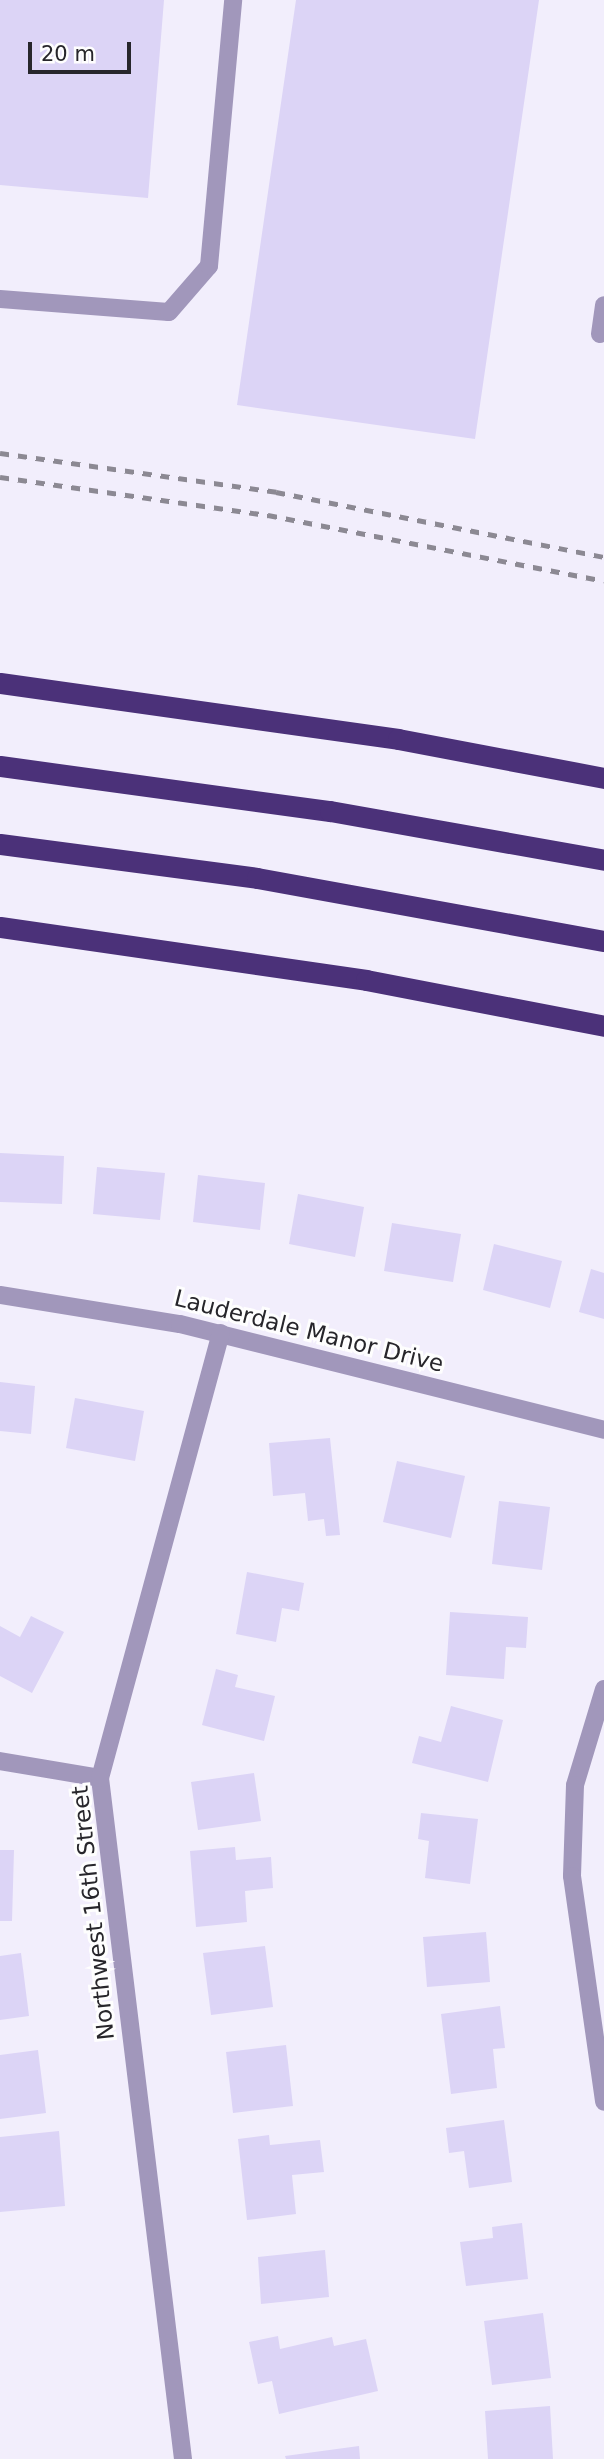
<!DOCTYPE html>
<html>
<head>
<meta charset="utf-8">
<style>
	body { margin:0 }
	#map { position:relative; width:604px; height:2459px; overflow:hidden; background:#f2eefc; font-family:"DejaVu Sans",sans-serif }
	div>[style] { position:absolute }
	.building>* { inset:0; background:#dcd4f6 }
	.service>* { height:18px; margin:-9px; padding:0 9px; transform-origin:9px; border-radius:9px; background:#a197bb }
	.minor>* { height:18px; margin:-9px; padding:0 9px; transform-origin:9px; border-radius:9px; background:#a197bb }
	.motorway>* { height:21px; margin:-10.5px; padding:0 10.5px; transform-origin:10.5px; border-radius:10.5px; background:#4b3179 }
	.rail>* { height:5px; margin-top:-2.5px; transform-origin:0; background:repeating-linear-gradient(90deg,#8c8993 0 9px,transparent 0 18px) }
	span { translate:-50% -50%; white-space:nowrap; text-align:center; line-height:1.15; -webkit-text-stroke:6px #fefefe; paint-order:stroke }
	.street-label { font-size:23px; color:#27262b }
	.scale { position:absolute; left:28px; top:42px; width:103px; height:32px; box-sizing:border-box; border:4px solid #27262b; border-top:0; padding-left:9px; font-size:21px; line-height:24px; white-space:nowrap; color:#27262b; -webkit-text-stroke:5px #fefefe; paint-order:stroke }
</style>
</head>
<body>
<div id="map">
	<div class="building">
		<i style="clip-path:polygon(0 0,164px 0,148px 198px,0 185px)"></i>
		<i style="clip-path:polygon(296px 0,539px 0,475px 439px,237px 405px)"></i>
		<i style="clip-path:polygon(0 1153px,64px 1156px,62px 1204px,0 1202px)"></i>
		<i style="clip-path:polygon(97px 1167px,165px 1173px,160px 1220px,93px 1214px)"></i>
		<i style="clip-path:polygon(198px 1175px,265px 1183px,260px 1230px,193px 1222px)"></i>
		<i style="clip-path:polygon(298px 1194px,364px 1207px,355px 1257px,289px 1244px)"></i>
		<i style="clip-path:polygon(392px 1223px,461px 1234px,453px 1282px,384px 1271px)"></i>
		<i style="clip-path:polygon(494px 1244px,562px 1261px,550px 1308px,483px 1290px)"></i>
		<i style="clip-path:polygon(591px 1269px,604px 1273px,604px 1319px,579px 1312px)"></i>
		<i style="clip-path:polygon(0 1382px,35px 1386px,31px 1434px,0 1431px)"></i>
		<i style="clip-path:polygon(75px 1398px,144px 1411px,135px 1461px,66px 1448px)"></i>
		<i style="clip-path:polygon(330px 1438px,340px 1535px,326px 1536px,324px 1519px,308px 1521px,305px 1493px,273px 1496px,269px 1443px)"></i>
		<i style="clip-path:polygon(397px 1461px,465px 1476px,451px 1538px,383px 1522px)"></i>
		<i style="clip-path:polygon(499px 1501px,550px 1507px,542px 1570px,492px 1564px)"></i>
		<i style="clip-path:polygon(247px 1572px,304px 1583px,299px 1611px,282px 1608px,276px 1642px,236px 1634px)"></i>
		<i style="clip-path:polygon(450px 1612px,528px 1617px,526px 1648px,506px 1647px,504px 1679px,446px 1675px)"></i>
		<i style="clip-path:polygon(31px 1616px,64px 1632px,32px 1693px,0 1676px,0 1626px,20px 1637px)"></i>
		<i style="clip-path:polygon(216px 1669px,238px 1675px,235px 1687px,275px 1696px,264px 1741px,202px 1725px)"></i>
		<i style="clip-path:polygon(451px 1706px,503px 1720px,488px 1782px,412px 1763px,419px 1736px,441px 1742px)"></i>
		<i style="clip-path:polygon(254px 1773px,261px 1821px,198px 1830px,191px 1782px)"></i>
		<i style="clip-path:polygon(421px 1813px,478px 1819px,470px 1884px,425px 1878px,429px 1841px,418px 1839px)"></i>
		<i style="clip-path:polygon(235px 1847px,236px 1860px,271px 1857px,273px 1888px,245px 1891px,247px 1922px,196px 1927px,190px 1851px)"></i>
		<i style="clip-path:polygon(0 1850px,14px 1850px,12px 1921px,0 1921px)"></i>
		<i style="clip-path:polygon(486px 1932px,490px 1982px,427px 1987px,423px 1937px)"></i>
		<i style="clip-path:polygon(265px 1946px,273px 2007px,211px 2015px,203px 1953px)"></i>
		<i style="clip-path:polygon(21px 1953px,29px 2016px,0 2020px,0 1956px)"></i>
		<i style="clip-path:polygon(500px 2006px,505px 2048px,493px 2049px,497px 2088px,451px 2094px,441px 2014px)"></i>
		<i style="clip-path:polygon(286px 2045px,293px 2106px,233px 2113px,226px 2052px)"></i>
		<i style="clip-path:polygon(38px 2050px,46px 2113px,0 2119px,0 2055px)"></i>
		<i style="clip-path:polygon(504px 2120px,512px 2182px,469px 2188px,464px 2151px,449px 2153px,446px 2128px)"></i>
		<i style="clip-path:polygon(59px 2131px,65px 2206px,0 2212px,0 2137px)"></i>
		<i style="clip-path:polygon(269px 2135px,270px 2145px,320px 2140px,324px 2172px,292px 2175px,296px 2214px,247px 2220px,238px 2139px)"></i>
		<i style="clip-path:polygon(522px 2223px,528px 2279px,466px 2286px,460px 2242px,493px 2238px,492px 2227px)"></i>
		<i style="clip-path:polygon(325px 2250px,329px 2297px,261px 2304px,258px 2257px)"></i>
		<i style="clip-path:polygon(543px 2313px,551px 2378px,492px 2385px,484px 2321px)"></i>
		<i style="clip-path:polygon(278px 2336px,280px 2349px,332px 2337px,334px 2346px,366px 2339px,378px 2391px,279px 2414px,272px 2381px,258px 2384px,249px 2342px)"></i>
		<i style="clip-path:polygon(550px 2406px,553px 2459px,488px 2459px,485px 2411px)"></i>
		<i style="clip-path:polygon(359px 2446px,360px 2459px,286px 2459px,285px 2456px)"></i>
	</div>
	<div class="service">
		<i style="left:0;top:299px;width:169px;rotate:4.4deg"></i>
		<i style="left:169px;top:312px;width:61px;rotate:-49deg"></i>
		<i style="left:209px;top:266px;width:267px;rotate:-84.8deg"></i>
		<i style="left:600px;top:334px;width:29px;rotate:-82deg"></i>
	</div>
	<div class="minor">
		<i style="left:0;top:1295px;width:182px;rotate:9.2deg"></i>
		<i style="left:180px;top:1324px;width:437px;rotate:14deg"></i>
		<i style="left:604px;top:1689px;width:100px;rotate:106.8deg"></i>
		<i style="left:575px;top:1785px;width:91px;rotate:91.9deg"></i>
		<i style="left:572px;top:1876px;width:228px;rotate:81.9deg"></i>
		<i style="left:0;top:1761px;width:101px;rotate:9.6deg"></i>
		<i style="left:183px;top:2459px;width:686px;rotate:-96.95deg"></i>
		<i style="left:100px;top:1778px;width:461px;rotate:-74.8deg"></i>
	</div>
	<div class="motorway">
		<i style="left:0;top:683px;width:402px;rotate:8deg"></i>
		<i style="left:398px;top:739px;width:210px;rotate:10.7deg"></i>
		<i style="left:0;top:766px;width:333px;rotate:7.8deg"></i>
		<i style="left:330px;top:811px;width:278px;rotate:10.1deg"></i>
		<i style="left:0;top:844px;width:259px;rotate:7.5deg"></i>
		<i style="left:257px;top:878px;width:353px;rotate:10.3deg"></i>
		<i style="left:0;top:927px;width:370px;rotate:8.2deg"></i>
		<i style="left:366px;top:980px;width:242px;rotate:10.9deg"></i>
	</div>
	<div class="rail">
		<i style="left:0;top:453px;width:279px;rotate:8deg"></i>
		<i style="left:276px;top:492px;width:334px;rotate:11.2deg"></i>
		<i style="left:0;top:477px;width:271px;rotate:8.1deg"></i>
		<i style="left:268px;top:515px;width:342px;rotate:11.1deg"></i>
	</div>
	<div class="street-label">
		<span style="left:309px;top:1331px;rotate:14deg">Lauderdale Manor Drive</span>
		<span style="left:93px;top:1913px;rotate:-96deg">Northwest 16th Street</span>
	</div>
	<div class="scale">20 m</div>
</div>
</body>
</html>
